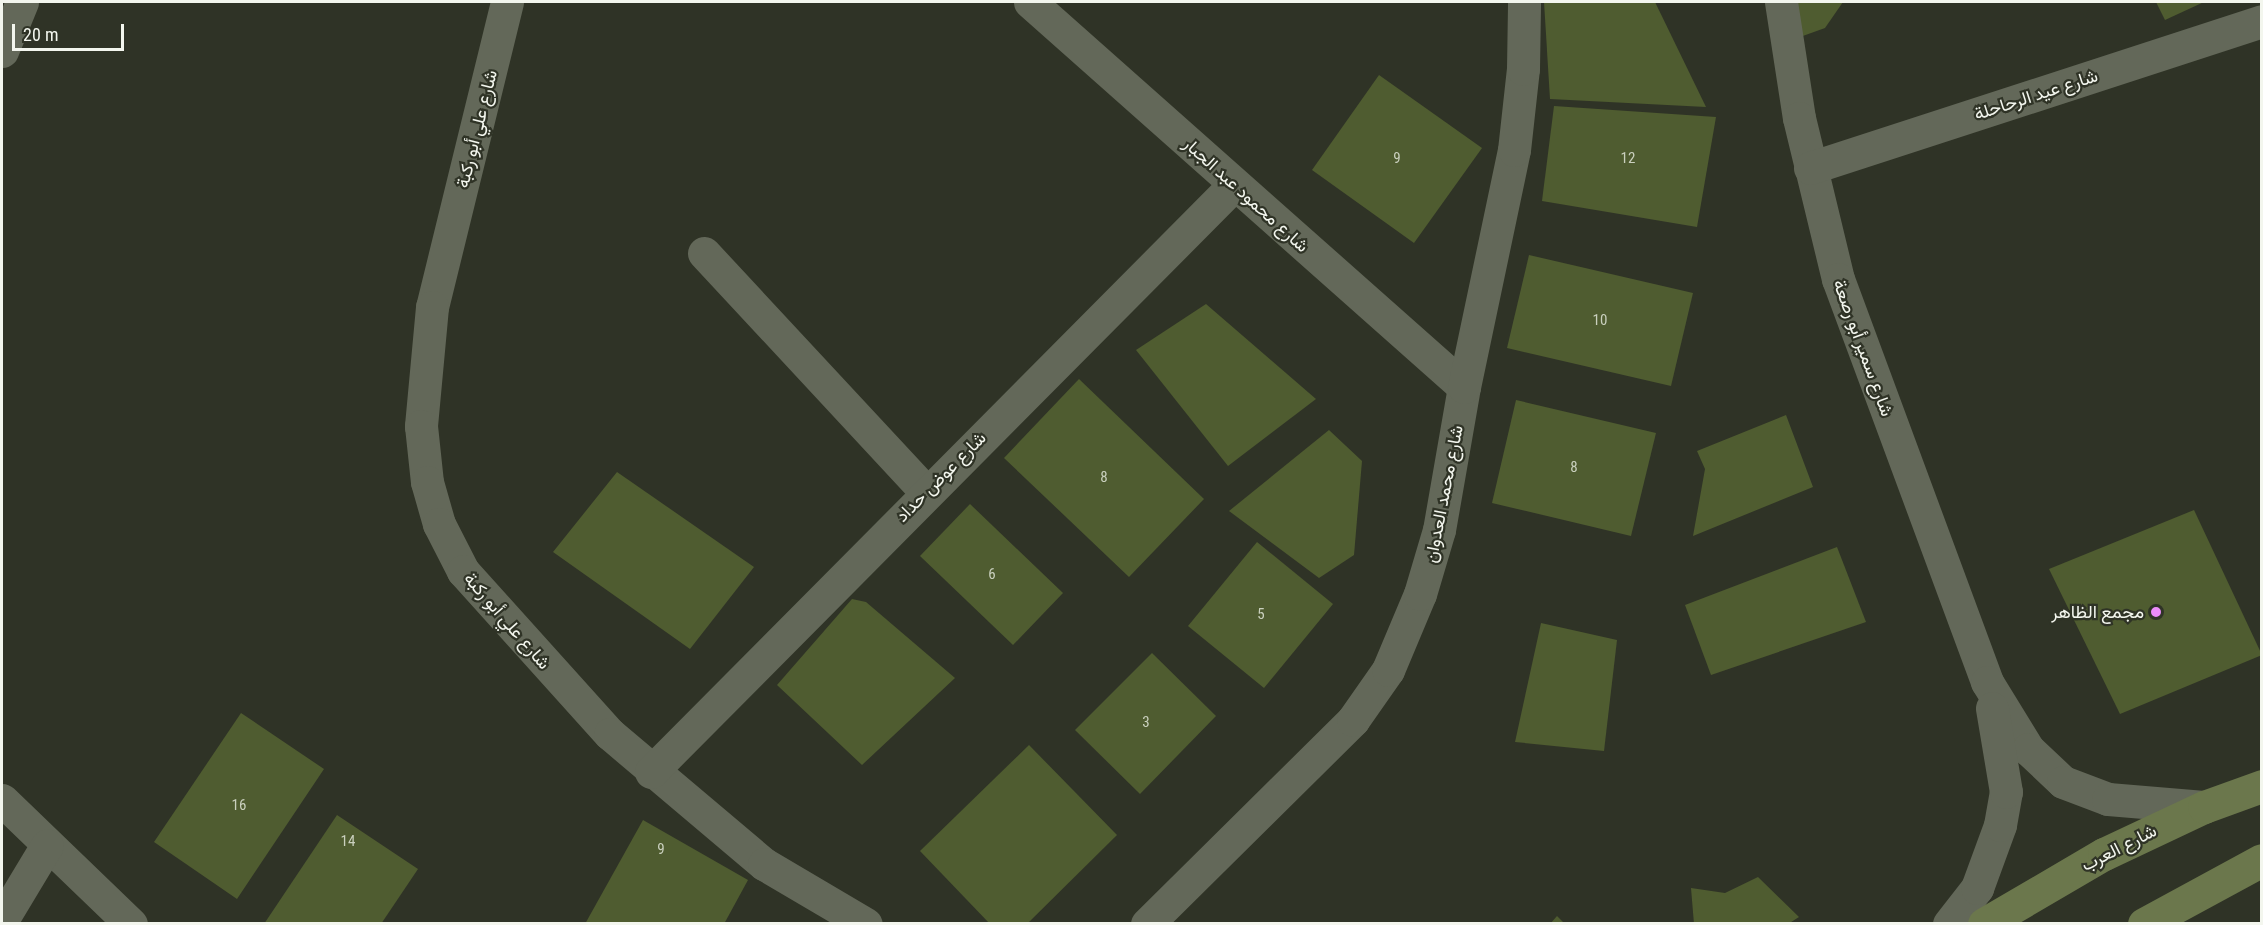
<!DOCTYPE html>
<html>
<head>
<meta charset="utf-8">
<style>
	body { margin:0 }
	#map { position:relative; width:2263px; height:925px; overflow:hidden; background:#2f3326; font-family:"Roboto Condensed",Vazirmatn,sans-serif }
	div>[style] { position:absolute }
	.building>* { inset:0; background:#4f5c30 }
	.street>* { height:33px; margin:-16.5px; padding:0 16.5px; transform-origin:16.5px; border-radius:16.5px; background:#636859 }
	.secondary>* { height:33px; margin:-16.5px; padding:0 16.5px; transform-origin:16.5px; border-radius:16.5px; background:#6b774c }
	.dots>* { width:16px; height:16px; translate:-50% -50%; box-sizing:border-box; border:3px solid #2f3326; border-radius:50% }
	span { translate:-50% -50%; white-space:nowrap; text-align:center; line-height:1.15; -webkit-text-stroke:4.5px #2f3326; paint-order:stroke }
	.number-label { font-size:15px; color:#cad0be }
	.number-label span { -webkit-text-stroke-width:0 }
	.street-label { font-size:18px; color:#f3f6ee }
	.poi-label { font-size:18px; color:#f3f6ee }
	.right { translate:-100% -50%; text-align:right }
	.frame { position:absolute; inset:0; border:3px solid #f3f6ee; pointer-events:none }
	.scale { position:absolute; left:12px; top:24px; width:112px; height:27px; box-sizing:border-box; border:3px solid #f3f6ee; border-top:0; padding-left:8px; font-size:18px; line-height:21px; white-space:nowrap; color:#f3f6ee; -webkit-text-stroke:4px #2f3326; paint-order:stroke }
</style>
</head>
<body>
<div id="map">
	<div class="building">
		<i style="clip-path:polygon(1544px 2px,1655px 2px,1706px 107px,1550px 99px)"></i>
		<i style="clip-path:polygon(1795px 2px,1843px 2px,1825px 28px,1800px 37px)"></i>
		<i style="clip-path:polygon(2156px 2px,2204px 2px,2165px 20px)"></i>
		<i style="clip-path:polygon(1379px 75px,1482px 148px,1414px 243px,1312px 170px)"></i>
		<i style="clip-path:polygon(1554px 106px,1716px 117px,1697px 227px,1542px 201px)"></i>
		<i style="clip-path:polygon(1529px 255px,1693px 293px,1671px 386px,1507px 348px)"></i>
		<i style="clip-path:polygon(1206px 304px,1316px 399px,1228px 466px,1136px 350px)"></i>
		<i style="clip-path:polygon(1079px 379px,1204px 499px,1129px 577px,1004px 458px)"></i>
		<i style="clip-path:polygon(1516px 400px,1656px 433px,1631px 536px,1492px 503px)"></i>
		<i style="clip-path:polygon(1786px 415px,1813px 487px,1693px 536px,1705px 469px,1697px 451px)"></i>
		<i style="clip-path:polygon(1329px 430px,1362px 461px,1354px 555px,1319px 578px,1229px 511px)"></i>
		<i style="clip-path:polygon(617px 472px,754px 567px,690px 649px,553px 552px)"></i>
		<i style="clip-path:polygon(970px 504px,1063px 593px,1013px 645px,920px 556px)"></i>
		<i style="clip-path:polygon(2194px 510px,2262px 655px,2120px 714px,2049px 569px)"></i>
		<i style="clip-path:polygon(1257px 542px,1333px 604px,1264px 688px,1188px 626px)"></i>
		<i style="clip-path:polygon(1837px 547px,1866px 622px,1711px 675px,1685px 605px)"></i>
		<i style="clip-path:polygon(852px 599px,866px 602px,955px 678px,862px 765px,777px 685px)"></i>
		<i style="clip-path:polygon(1541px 623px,1617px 640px,1604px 751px,1515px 742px)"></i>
		<i style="clip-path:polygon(1152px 653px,1216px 716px,1140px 794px,1075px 730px)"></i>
		<i style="clip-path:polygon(241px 713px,324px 769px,237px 899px,154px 842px)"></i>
		<i style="clip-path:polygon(1029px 745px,1117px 835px,1027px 924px,990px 924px,920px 851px)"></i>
		<i style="clip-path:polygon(337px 815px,418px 869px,381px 924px,264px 924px)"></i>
		<i style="clip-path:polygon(643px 820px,748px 880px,724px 924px,585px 924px)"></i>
		<i style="clip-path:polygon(1758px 877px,1799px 917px,1788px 924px,1694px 924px,1691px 888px,1725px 893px)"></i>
		<i style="clip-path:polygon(1557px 916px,1565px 924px,1550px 924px)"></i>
	</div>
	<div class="street">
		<i style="left:507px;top:2px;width:314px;rotate:103.8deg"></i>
		<i style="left:432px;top:307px;width:120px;rotate:95.3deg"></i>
		<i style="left:421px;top:426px;width:56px;rotate:83.9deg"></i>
		<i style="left:427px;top:482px;width:44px;rotate:74.1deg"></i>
		<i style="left:439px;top:524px;width:53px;rotate:62.9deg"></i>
		<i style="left:463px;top:571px;width:219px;rotate:48deg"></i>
		<i style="left:610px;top:734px;width:202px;rotate:40.2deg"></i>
		<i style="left:764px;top:864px;width:118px;rotate:30.5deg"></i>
		<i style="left:1030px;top:2px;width:580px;rotate:41.58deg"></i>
		<i style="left:1781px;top:2px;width:117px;rotate:81.2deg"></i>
		<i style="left:1799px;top:118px;width:166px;rotate:76.4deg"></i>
		<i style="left:1838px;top:279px;width:430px;rotate:69.7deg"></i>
		<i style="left:1987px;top:682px;width:79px;rotate:58.5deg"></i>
		<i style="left:2028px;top:749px;width:48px;rotate:43.3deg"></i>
		<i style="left:2063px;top:782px;width:48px;rotate:20.7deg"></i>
		<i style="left:2108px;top:799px;width:96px;rotate:4.8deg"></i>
		<i style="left:2px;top:51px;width:53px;rotate:-67.8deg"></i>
		<i style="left:1810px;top:168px;width:475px;rotate:-18deg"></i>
		<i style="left:704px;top:253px;width:326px;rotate:47.1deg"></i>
		<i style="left:651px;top:772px;width:827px;rotate:-45.2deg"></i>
		<i style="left:2px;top:800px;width:179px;rotate:43.9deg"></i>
		<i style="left:2px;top:920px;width:87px;rotate:-59deg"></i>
		<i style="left:1147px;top:924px;width:290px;rotate:-44.7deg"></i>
		<i style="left:1353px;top:720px;width:61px;rotate:-55deg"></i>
		<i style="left:1388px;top:670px;width:82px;rotate:-67.2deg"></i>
		<i style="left:1420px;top:594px;width:67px;rotate:-73.5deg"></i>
		<i style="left:1439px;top:530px;width:145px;rotate:-80.1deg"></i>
		<i style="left:1464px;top:387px;width:242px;rotate:-78.1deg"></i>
		<i style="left:1514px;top:150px;width:81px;rotate:-83.7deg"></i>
		<i style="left:1523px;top:69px;width:67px;rotate:-89.1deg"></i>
		<i style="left:1949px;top:924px;width:46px;rotate:-52.1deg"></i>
		<i style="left:1977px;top:888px;width:67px;rotate:-69.9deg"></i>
		<i style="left:2000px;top:825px;width:34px;rotate:-80deg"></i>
		<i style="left:2006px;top:792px;width:85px;rotate:-99.5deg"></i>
	</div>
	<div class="secondary">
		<i style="left:1984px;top:924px;width:139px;rotate:-30.3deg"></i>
		<i style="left:2104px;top:854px;width:110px;rotate:-25.2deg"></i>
		<i style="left:2204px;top:807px;width:62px;rotate:-19.9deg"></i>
		<i style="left:2144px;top:924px;width:134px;rotate:-28.5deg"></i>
	</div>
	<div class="dots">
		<i style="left:2156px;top:612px;background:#ec8cfa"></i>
	</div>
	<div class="number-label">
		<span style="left:1397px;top:159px">9</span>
		<span style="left:1628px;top:159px">12</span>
		<span style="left:1600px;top:321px">10</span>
		<span style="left:1574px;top:468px">8</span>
		<span style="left:1104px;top:478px">8</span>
		<span style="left:992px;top:575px">6</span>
		<span style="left:1261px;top:615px">5</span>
		<span style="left:1146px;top:723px">3</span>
		<span style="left:239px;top:806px">16</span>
		<span style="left:348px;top:842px">14</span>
		<span style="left:661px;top:850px">9</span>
	</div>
	<div class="street-label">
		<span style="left:2036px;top:95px;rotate:-18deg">شارع عيد الرحاحلة</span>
		<span style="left:477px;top:129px;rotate:-76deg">شارع علي أبو ركبة</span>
		<span style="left:1246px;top:195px;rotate:42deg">شارع محمود عبد الجبار</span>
		<span style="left:1863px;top:348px;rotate:70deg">شارع سمير أبو رصعة</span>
		<span style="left:941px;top:477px;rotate:-45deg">شارع عوض حداد</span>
		<span style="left:1444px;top:494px;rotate:-79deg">شارع محمد العدوان</span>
		<span style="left:507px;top:621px;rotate:49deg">شارع علي أبو ركبة</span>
		<span style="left:2119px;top:848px;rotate:-27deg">شارع العرب</span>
	</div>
	<div class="poi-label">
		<span class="right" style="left:2144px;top:612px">مجمع الظاهر</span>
	</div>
	<div class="frame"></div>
	<div class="scale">20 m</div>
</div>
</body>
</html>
